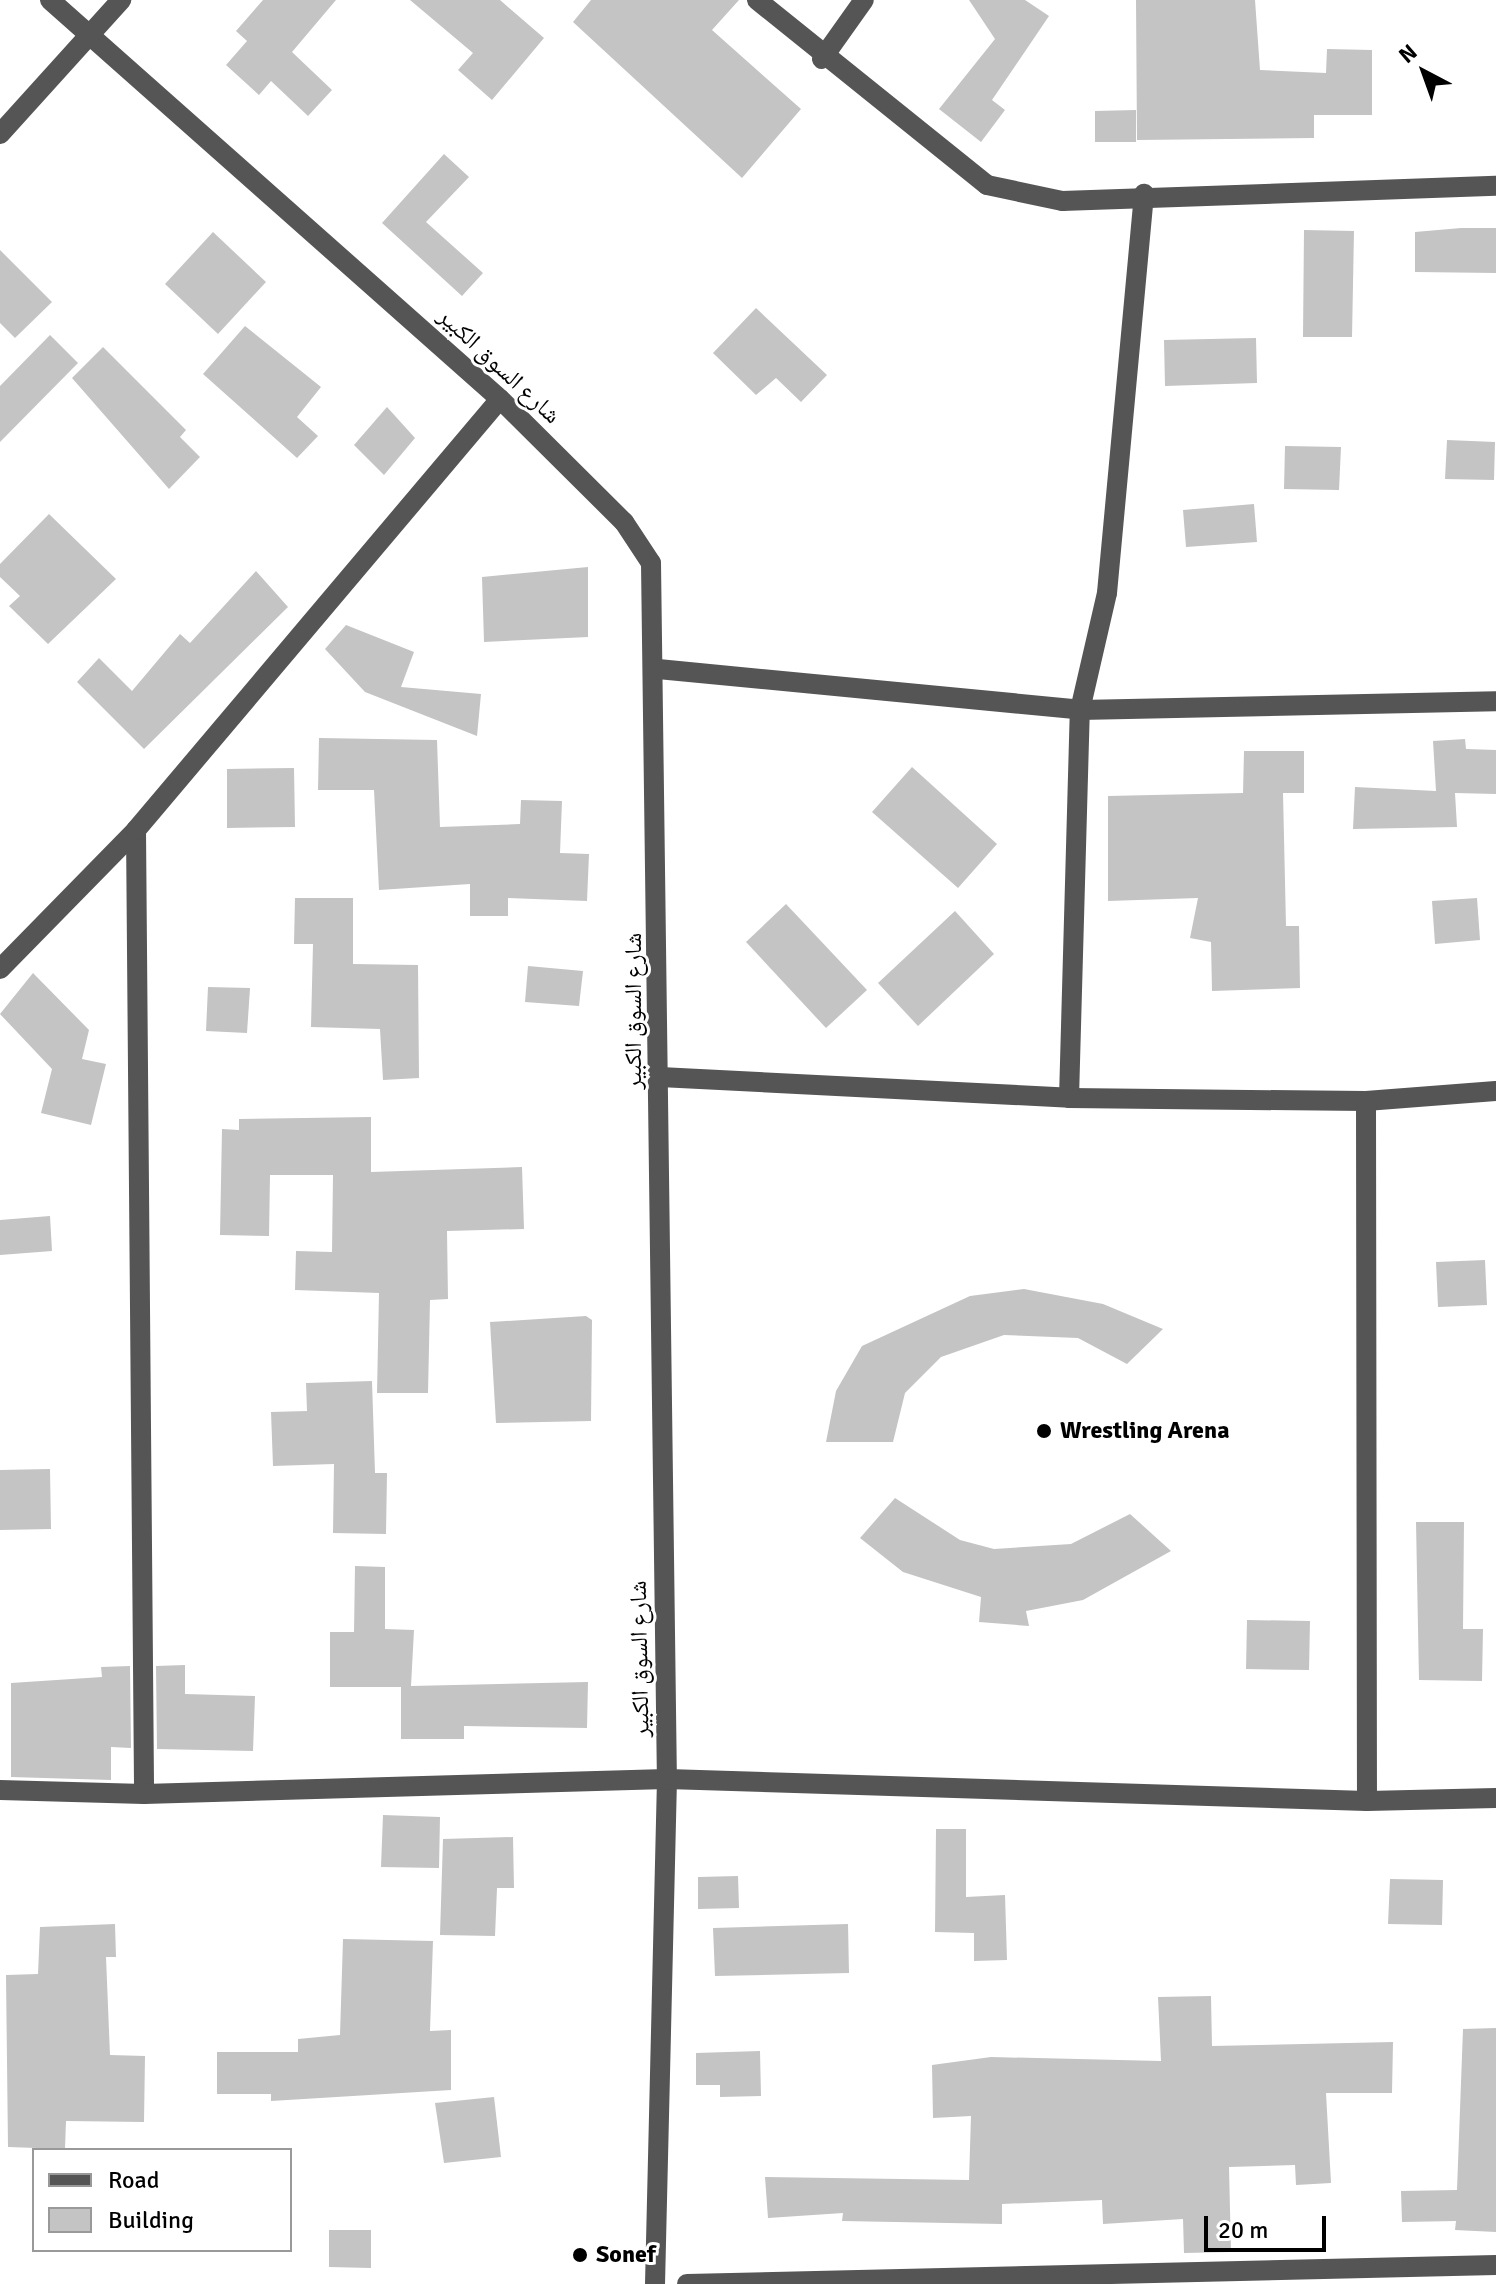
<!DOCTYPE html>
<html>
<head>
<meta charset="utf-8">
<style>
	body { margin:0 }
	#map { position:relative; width:1496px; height:2284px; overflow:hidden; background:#fff; font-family:Signika,"Noto Naskh Arabic",sans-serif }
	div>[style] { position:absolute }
	.building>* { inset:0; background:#c4c4c4 }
	.minor>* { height:20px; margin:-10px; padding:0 10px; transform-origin:10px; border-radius:10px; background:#555 }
	.dots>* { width:22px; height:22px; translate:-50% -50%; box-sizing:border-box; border:4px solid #fff; border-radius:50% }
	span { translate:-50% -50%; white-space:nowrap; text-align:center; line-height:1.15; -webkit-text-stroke:6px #fff; paint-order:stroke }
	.street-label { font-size:24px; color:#000 }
	.poi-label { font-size:24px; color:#000; font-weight:700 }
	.left { translate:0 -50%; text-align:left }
	.legend { position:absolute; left:32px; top:2148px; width:260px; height:104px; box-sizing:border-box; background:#fff; border:2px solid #999; margin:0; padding:10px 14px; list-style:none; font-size:24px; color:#000 }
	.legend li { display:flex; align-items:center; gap:16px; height:40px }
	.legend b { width:40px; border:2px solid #999 }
	.north { position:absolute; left:1384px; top:32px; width:80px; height:80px; -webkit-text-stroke:6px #fff; paint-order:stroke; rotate:319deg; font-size:22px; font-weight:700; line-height:32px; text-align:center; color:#000 }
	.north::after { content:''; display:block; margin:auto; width:28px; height:36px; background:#000; clip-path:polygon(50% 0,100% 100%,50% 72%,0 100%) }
	.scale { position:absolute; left:1204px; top:2216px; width:122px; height:36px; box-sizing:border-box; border:4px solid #000; border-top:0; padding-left:10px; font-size:24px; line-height:28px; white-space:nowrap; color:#000; -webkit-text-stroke:6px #fff; paint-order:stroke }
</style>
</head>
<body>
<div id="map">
	<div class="building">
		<i style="clip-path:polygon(263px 0,336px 0,292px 52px,332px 90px,308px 116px,271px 81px,259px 95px,226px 65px,247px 41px,236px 31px)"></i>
		<i style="clip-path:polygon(410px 0,500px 0,544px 38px,492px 100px,458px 70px,473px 53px)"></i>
		<i style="clip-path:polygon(591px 0,739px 0,712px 30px,801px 109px,742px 178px,573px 22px)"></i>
		<i style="clip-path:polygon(969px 0,1025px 0,1049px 16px,992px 100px,1005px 110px,981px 142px,939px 109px,995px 39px)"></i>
		<i style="clip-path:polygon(1136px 0,1255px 0,1260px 70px,1326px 73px,1327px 49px,1372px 50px,1372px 115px,1314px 115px,1314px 138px,1137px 140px)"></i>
		<i style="clip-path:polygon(1136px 110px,1136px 142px,1095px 142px,1095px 111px)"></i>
		<i style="clip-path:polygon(444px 154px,469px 177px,426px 222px,483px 273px,462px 296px,382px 223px)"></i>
		<i style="clip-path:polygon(1461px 228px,1496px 228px,1496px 273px,1415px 272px,1415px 232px)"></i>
		<i style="clip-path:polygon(1304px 230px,1354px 231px,1352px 337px,1303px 337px)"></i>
		<i style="clip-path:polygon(213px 232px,266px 282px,218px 334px,165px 284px)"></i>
		<i style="clip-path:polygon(0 250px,52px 302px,15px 338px,0 323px)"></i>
		<i style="clip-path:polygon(756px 308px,827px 375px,801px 402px,776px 378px,756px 395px,713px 353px)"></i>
		<i style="clip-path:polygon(245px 326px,321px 387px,297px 417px,318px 436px,297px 458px,203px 374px)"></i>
		<i style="clip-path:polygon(50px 335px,78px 363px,0 442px,0 386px)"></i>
		<i style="clip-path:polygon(1256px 338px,1257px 383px,1165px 386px,1164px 340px)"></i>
		<i style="clip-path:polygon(103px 347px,186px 430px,180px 437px,200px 457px,169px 489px,72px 378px)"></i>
		<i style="clip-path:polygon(387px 407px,415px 438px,384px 475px,354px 445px)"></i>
		<i style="clip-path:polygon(1447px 440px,1495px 442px,1494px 480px,1445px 479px)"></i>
		<i style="clip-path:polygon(1285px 446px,1341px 447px,1339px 490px,1284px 489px)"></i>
		<i style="clip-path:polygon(1254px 504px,1257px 542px,1186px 547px,1183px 510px)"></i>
		<i style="clip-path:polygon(49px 514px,116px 579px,48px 644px,9px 606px,20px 596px,0 577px,0 564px)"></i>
		<i style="clip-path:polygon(588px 567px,588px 637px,484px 642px,482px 577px)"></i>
		<i style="clip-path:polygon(256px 571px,288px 607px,144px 749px,77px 682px,99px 658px,132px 691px,180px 634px,190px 643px)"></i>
		<i style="clip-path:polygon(346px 625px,414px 652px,401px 687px,481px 694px,477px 736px,365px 692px,325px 649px)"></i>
		<i style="clip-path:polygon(319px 738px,437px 740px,440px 827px,520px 824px,521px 800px,562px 801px,560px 853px,589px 854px,587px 901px,508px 898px,508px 916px,470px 916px,470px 884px,379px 890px,374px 790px,318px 790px)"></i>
		<i style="clip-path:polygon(1465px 739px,1466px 749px,1496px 750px,1496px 794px,1455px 793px,1457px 827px,1353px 829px,1355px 787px,1436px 791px,1433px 741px)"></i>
		<i style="clip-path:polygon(1244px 751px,1304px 751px,1304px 793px,1283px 793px,1286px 926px,1299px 926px,1300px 988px,1212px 991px,1211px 942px,1190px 938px,1198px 898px,1108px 901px,1108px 796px,1243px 793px)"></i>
		<i style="clip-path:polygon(912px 767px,997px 844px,958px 888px,872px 812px)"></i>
		<i style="clip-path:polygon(294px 768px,295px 827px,227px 828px,227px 769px)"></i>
		<i style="clip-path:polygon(295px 898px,353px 898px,353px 964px,418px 965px,419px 1078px,383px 1080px,380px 1029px,311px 1027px,313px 944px,294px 944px)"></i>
		<i style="clip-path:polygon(1477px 898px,1480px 940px,1435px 944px,1432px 901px)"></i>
		<i style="clip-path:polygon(786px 904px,867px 990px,826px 1028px,746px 942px)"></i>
		<i style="clip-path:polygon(955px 911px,994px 954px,918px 1026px,878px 983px)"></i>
		<i style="clip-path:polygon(528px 966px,583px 971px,579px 1006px,525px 1002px)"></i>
		<i style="clip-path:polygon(33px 973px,89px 1030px,82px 1059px,106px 1064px,91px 1125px,41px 1113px,52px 1069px,0 1014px)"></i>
		<i style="clip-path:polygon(208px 987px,250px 988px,247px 1033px,206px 1031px)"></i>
		<i style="clip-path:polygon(371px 1117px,371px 1172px,522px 1167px,524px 1229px,447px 1231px,448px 1299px,430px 1300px,428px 1393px,377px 1393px,379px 1293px,295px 1290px,296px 1251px,332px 1252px,333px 1175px,270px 1175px,269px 1236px,220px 1235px,222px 1129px,239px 1130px,239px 1119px)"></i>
		<i style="clip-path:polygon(50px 1216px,52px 1251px,0 1255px,0 1220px)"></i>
		<i style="clip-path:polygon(1485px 1260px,1487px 1305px,1438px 1307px,1436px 1262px)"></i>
		<i style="clip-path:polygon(1024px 1289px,1103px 1304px,1163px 1329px,1127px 1364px,1078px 1338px,1004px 1335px,941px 1357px,905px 1393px,893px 1442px,826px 1442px,836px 1391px,862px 1346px,970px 1296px)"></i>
		<i style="clip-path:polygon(586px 1316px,592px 1320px,591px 1421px,496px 1423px,490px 1322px)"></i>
		<i style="clip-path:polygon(372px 1381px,375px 1473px,387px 1473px,386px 1534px,333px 1533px,334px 1464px,273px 1466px,271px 1412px,307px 1411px,306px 1383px)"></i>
		<i style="clip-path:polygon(50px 1469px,51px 1529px,0 1530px,0 1470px)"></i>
		<i style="clip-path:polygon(895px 1498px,960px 1540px,994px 1549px,1071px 1544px,1130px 1514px,1171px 1551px,1083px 1600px,1026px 1611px,1029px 1626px,979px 1622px,981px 1597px,903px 1572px,860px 1538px)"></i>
		<i style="clip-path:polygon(1416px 1522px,1464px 1522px,1463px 1629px,1483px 1629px,1482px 1681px,1419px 1680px)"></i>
		<i style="clip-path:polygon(355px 1566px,385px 1567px,385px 1629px,414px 1630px,411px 1686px,588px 1682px,587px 1728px,464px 1726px,464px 1739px,401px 1739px,401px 1687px,330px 1687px,330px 1632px,354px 1632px)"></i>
		<i style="clip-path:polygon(1247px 1620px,1310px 1621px,1309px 1670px,1246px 1669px)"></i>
		<i style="clip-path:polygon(185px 1665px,185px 1694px,255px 1696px,253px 1751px,157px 1749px,156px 1666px)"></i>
		<i style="clip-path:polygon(130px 1666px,131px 1748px,111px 1747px,111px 1780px,11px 1777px,11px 1683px,102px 1677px,101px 1667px)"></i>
		<i style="clip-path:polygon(383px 1815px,440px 1817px,439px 1868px,381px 1867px)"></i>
		<i style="clip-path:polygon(936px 1829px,966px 1829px,966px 1897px,1005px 1895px,1007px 1960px,974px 1961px,974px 1933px,935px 1932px)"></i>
		<i style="clip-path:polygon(513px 1837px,514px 1888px,497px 1888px,495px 1936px,440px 1935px,443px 1839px)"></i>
		<i style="clip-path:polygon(738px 1876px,739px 1908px,698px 1909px,698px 1877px)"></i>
		<i style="clip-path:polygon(1390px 1879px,1443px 1880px,1442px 1925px,1388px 1924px)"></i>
		<i style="clip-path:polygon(115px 1924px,116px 1957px,106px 1957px,110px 2055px,145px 2056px,144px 2122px,66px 2121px,65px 2149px,8px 2147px,6px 1975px,38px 1974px,40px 1927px)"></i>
		<i style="clip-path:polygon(848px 1924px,849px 1973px,715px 1976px,713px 1928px)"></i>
		<i style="clip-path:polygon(343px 1939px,433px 1941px,430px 2031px,451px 2030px,451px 2090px,271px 2101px,271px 2094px,217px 2094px,217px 2052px,298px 2052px,298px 2039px,340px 2035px)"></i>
		<i style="clip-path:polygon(1211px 1996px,1212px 2046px,1393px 2042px,1392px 2093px,1326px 2093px,1331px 2183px,1296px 2185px,1295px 2165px,1229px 2167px,1231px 2252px,1184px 2253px,1183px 2219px,1103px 2224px,1102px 2200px,1002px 2204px,1002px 2224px,842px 2221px,843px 2213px,768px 2218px,765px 2177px,969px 2180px,971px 2116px,933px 2118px,932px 2065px,991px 2057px,1161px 2061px,1158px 1997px)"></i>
		<i style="clip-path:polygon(1496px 2028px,1496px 2232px,1455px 2230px,1456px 2221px,1402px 2222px,1401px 2191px,1457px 2190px,1463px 2029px)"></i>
		<i style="clip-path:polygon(760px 2051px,761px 2096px,720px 2097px,720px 2085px,696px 2085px,696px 2053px)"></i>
		<i style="clip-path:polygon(494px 2097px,501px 2157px,444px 2163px,435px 2103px)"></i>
		<i style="clip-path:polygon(329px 2230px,371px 2230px,371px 2268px,329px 2267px)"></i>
	</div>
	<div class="minor">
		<i style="left:50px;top:0;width:601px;rotate:41.56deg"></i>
		<i style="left:500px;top:399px;width:175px;rotate:44.8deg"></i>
		<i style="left:624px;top:522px;width:49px;rotate:56.6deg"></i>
		<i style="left:651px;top:563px;width:1216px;rotate:89.25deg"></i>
		<i style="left:667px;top:1779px;width:505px;rotate:91.36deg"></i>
		<i style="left:757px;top:0;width:295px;rotate:38.8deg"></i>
		<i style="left:987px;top:185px;width:77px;rotate:12deg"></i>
		<i style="left:1062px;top:201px;width:434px;rotate:-2deg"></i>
		<i style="left:822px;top:59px;width:72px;rotate:-54.6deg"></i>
		<i style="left:0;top:134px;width:181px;rotate:-47.9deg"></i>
		<i style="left:658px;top:669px;width:424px;rotate:5.5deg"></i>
		<i style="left:1080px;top:710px;width:416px;rotate:-1.2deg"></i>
		<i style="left:136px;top:830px;width:964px;rotate:89.52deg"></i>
		<i style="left:0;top:969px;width:194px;rotate:-45.6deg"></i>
		<i style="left:136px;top:830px;width:564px;rotate:-49.82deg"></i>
		<i style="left:660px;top:1077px;width:410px;rotate:2.9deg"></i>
		<i style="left:1069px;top:1098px;width:297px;rotate:0.6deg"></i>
		<i style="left:1366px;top:1101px;width:130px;rotate:-4.4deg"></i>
		<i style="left:1069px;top:1098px;width:388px;rotate:-88.4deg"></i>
		<i style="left:1080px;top:710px;width:120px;rotate:-77deg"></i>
		<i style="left:1107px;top:593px;width:401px;rotate:-84.7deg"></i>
		<i style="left:1366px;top:1101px;width:700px;rotate:89.92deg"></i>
		<i style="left:0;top:1790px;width:144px;rotate:1.6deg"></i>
		<i style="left:144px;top:1794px;width:523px;rotate:-1.64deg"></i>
		<i style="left:667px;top:1779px;width:700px;rotate:1.8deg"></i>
		<i style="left:1367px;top:1801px;width:129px;rotate:-1.3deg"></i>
		<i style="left:687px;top:2284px;width:809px;rotate:-1.35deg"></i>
	</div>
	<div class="dots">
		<i style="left:1044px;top:1431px;background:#000"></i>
		<i style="left:580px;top:2255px;background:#000"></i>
	</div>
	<div class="street-label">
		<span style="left:499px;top:366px;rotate:43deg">شارع السوق الكبير</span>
		<span style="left:634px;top:1011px;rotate:-90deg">شارع السوق الكبير</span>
		<span style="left:640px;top:1659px;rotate:-91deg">شارع السوق الكبير</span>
	</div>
	<div class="poi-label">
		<span class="left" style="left:1060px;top:1431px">Wrestling Arena</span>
		<span class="left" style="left:596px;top:2255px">Sonef</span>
	</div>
	<ul class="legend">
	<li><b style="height:10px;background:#555"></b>Road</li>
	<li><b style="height:22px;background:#c4c4c4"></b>Building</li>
	</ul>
	<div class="north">N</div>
	<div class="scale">20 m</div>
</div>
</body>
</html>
